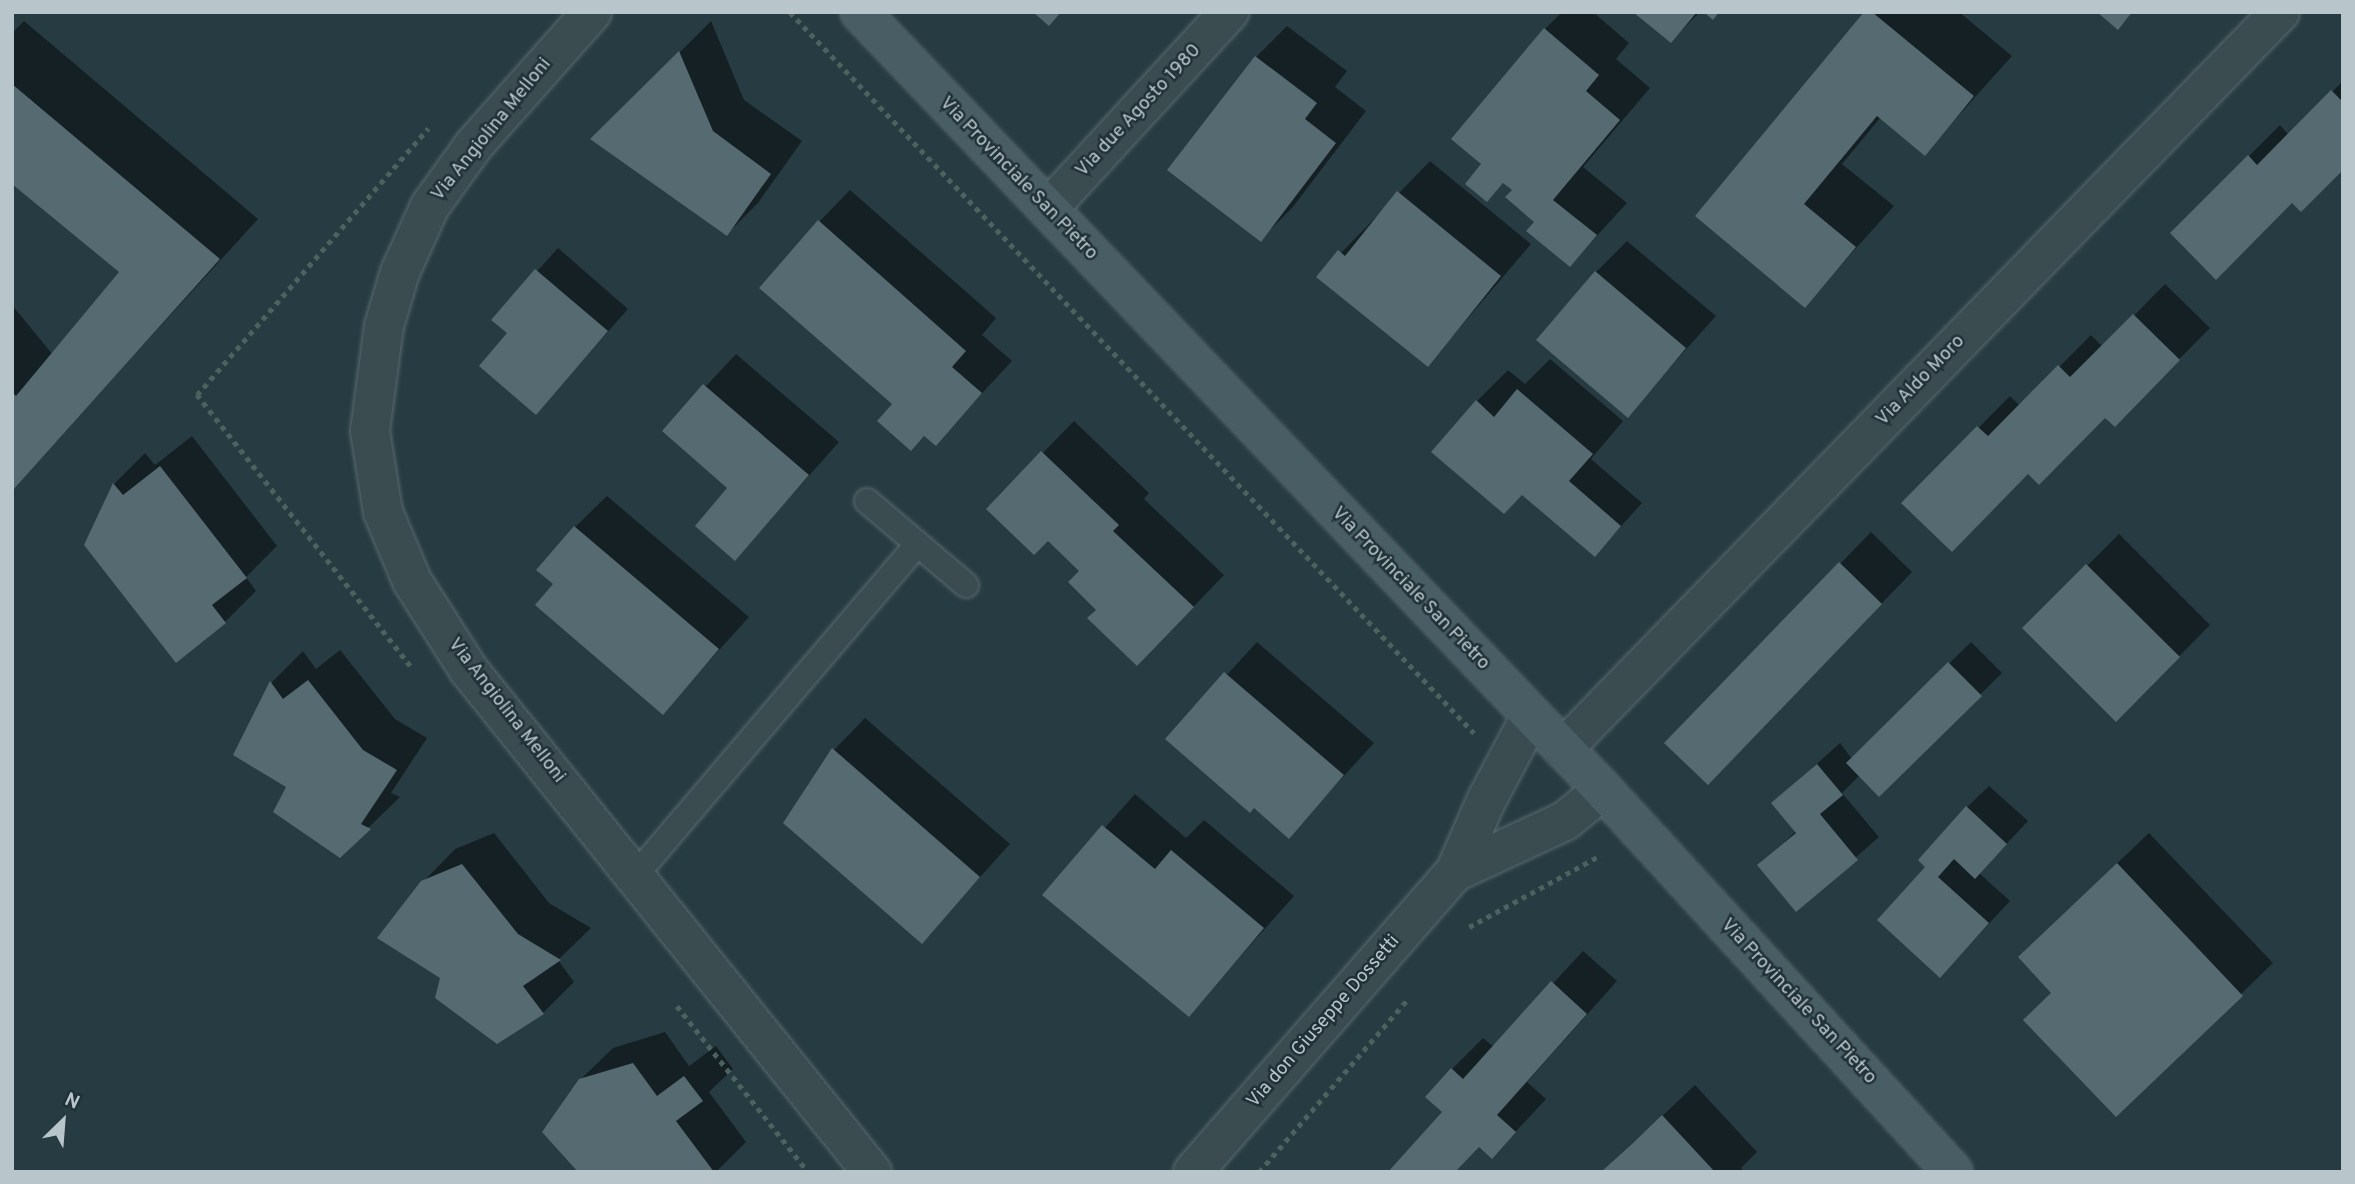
<!DOCTYPE html>
<html>
<head>
<meta charset="utf-8">
<style>
	body { margin:0 }
	#map { position:relative; width:2355px; height:1184px; overflow:hidden; background:#273c42; font-family:Overpass,sans-serif }
	div>[style] { position:absolute }
	.shadow>* { inset:0; background:#0007 }
	.building>* { inset:0; background:#556a71 }
	.path>* { height:4.5px; margin-top:-2.25px; transform-origin:0; background:repeating-linear-gradient(90deg,#4b635e 0 5px,transparent 0 10px) }
	.roads { filter:drop-shadow(0 0 2px #59696f) drop-shadow(0 0 2px #59696f) }
	.service>* { height:24px; margin:-12px; padding:0 12px; transform-origin:12px; border-radius:12px; background:#3b4c51 }
	.minor>* { height:38px; margin:-19px; padding:0 19px; transform-origin:19px; border-radius:19px; background:#3b4c51 }
	.secondary>* { height:38px; margin:-19px; padding:0 19px; transform-origin:19px; border-radius:19px; background:#495d64 }
	span { translate:-50% -50%; white-space:nowrap; text-align:center; line-height:1.15; -webkit-text-stroke:5px #203137; paint-order:stroke }
	.street-label { font-size:19px; color:#b8c6cb }
	.frame { position:absolute; inset:0; border:14px solid #b8c6cb; pointer-events:none }
	.north { position:absolute; left:28px; top:1086px; width:70px; height:70px; -webkit-text-stroke:5px #203137; paint-order:stroke; rotate:25deg; font-size:19px; font-weight:700; line-height:28px; text-align:center; color:#b8c6cb }
	.north::after { content:''; display:block; margin:auto; width:24px; height:32px; background:#b8c6cb; clip-path:polygon(50% 0,100% 100%,50% 72%,0 100%) }
</style>
</head>
<body>
<div id="map">
	<div class="shadow">
		<i style="clip-path:polygon(1562px 12px,1593px 12px,1629px 43px,1616px 59px,1650px 88px,1583px 167px,1627px 203px,1570px 265px,1514px 190px,1504px 182px,1486px 200px,1484px 164px,1545px 29px)"></i>
		<i style="clip-path:polygon(1636px 12px,1700px 12px,1671px 41px)"></i>
		<i style="clip-path:polygon(1867px 12px,1959px 12px,2012px 56px,1924px 154px,1881px 117px,1842px 164px,1894px 206px,1805px 305px,1698px 216px)"></i>
		<i style="clip-path:polygon(24px 21px,258px 219px,12px 489px,12px 305px,53px 355px,122px 272px,12px 181px,12px 33px)"></i>
		<i style="clip-path:polygon(711px 21px,744px 100px,802px 141px,758px 203px,727px 234px,593px 139px)"></i>
		<i style="clip-path:polygon(1287px 26px,1347px 71px,1335px 87px,1366px 111px,1292px 208px,1261px 239px,1256px 57px)"></i>
		<i style="clip-path:polygon(2343px 81px,2343px 168px,2292px 201px,2172px 233px,2280px 125px,2289px 135px)"></i>
		<i style="clip-path:polygon(1430px 161px,1531px 244px,1428px 365px,1318px 277px)"></i>
		<i style="clip-path:polygon(850px 190px,996px 318px,982px 335px,1012px 361px,935px 444px,925px 435px,911px 449px,819px 222px)"></i>
		<i style="clip-path:polygon(1627px 241px,1716px 316px,1627px 415px,1596px 272px)"></i>
		<i style="clip-path:polygon(558px 248px,628px 309px,536px 413px,510px 333px,494px 319px)"></i>
		<i style="clip-path:polygon(2165px 284px,2210px 328px,2115px 424px,2106px 416px,2028px 472px,1904px 503px,2010px 396px,2020px 406px,2091px 335px,2103px 347px)"></i>
		<i style="clip-path:polygon(736px 354px,839px 442px,735px 559px,730px 488px,664px 431px)"></i>
		<i style="clip-path:polygon(1550px 359px,1623px 421px,1591px 459px,1642px 503px,1595px 555px,1477px 401px,1508px 370px,1525px 384px)"></i>
		<i style="clip-path:polygon(1074px 421px,1149px 493px,1144px 499px,1224px 575px,1169px 632px,1099px 609px,1081px 571px,1048px 539px,988px 509px)"></i>
		<i style="clip-path:polygon(192px 436px,277px 546px,246px 577px,256px 591px,225px 622px,86px 545px,114px 484px,145px 453px,155px 465px)"></i>
		<i style="clip-path:polygon(607px 496px,749px 617px,663px 712px,555px 584px,575px 527px)"></i>
		<i style="clip-path:polygon(1871px 532px,1912px 572px,1739px 751px,1840px 564px)"></i>
		<i style="clip-path:polygon(2119px 534px,2210px 625px,2116px 720px,2025px 628px)"></i>
		<i style="clip-path:polygon(1257px 642px,1374px 743px,1289px 836px,1168px 739px)"></i>
		<i style="clip-path:polygon(1971px 642px,2002px 673px,1879px 795px,1860px 775px,1842px 793px,1879px 837px,1796px 910px,1759px 866px,1796px 831px,1773px 803px,1840px 743px,1852px 759px)"></i>
		<i style="clip-path:polygon(340px 650px,395px 719px,427px 738px,391px 793px,400px 797px,340px 855px,288px 786px,236px 755px,272px 682px,303px 651px,316px 669px)"></i>
		<i style="clip-path:polygon(865px 718px,1010px 844px,922px 941px,834px 750px)"></i>
		<i style="clip-path:polygon(1989px 786px,2028px 821px,1979px 873px,2010px 901px,1940px 976px,1928px 866px,1967px 807px)"></i>
		<i style="clip-path:polygon(1135px 794px,1186px 838px,1204px 820px,1294px 896px,1188px 1015px,1045px 895px)"></i>
		<i style="clip-path:polygon(494px 833px,549px 903px,591px 928px,558px 960px,574px 982px,543px 1013px,442px 977px,423px 882px,455px 849px)"></i>
		<i style="clip-path:polygon(2149px 833px,2273px 963px,2116px 1115px,2053px 992px,2051px 926px)"></i>
		<i style="clip-path:polygon(1583px 951px,1617px 981px,1527px 1082px,1546px 1099px,1492px 1157px,1444px 1112px,1452px 1069px,1483px 1038px,1494px 1047px)"></i>
		<i style="clip-path:polygon(665px 1032px,689px 1066px,716px 1046px,733px 1069px,709px 1092px,746px 1142px,716px 1172px,581px 1172px,580px 1080px,613px 1048px)"></i>
		<i style="clip-path:polygon(1695px 1085px,1757px 1152px,1741px 1168px,1744px 1172px,1603px 1172px)"></i>
	</div>
	<div class="building">
		<i style="clip-path:polygon(1033px 12px,1061px 12px,1049px 26px)"></i>
		<i style="clip-path:polygon(1633px 12px,1697px 12px,1671px 43px)"></i>
		<i style="clip-path:polygon(1704px 12px,1719px 12px,1713px 20px)"></i>
		<i style="clip-path:polygon(1864px 12px,1872px 12px,1974px 96px,1925px 156px,1877px 116px,1804px 204px,1856px 247px,1805px 308px,1695px 216px)"></i>
		<i style="clip-path:polygon(2097px 12px,2132px 12px,2118px 30px)"></i>
		<i style="clip-path:polygon(1544px 28px,1599px 75px,1586px 91px,1620px 120px,1553px 200px,1597px 235px,1570px 267px,1526px 231px,1534px 222px,1505px 197px,1512px 190px,1503px 183px,1487px 202px,1465px 184px,1481px 164px,1451px 139px)"></i>
		<i style="clip-path:polygon(679px 51px,713px 131px,771px 174px,727px 236px,590px 139px)"></i>
		<i style="clip-path:polygon(1255px 56px,1317px 103px,1305px 119px,1336px 143px,1261px 242px,1167px 170px)"></i>
		<i style="clip-path:polygon(12px 84px,220px 259px,12px 491px,12px 392px,16px 396px,119px 272px,12px 184px)"></i>
		<i style="clip-path:polygon(2331px 90px,2343px 102px,2343px 170px,2301px 212px,2292px 203px,2216px 280px,2170px 233px,2248px 155px,2257px 165px)"></i>
		<i style="clip-path:polygon(1397px 191px,1501px 276px,1428px 367px,1316px 277px,1338px 250px,1345px 256px)"></i>
		<i style="clip-path:polygon(818px 220px,966px 351px,952px 367px,982px 393px,936px 446px,924px 436px,911px 451px,877px 421px,892px 404px,759px 288px)"></i>
		<i style="clip-path:polygon(535px 269px,608px 331px,536px 415px,479px 366px,507px 333px,491px 320px)"></i>
		<i style="clip-path:polygon(1595px 271px,1686px 348px,1628px 418px,1536px 340px)"></i>
		<i style="clip-path:polygon(2133px 314px,2180px 360px,2115px 427px,2105px 418px,2039px 485px,2028px 474px,1952px 552px,1901px 503px,1977px 426px,1988px 436px,2058px 365px,2070px 377px)"></i>
		<i style="clip-path:polygon(703px 384px,809px 475px,735px 561px,695px 526px,727px 488px,662px 431px)"></i>
		<i style="clip-path:polygon(1517px 389px,1593px 454px,1569px 481px,1621px 526px,1595px 557px,1522px 495px,1504px 514px,1431px 452px,1476px 400px,1494px 417px)"></i>
		<i style="clip-path:polygon(1041px 451px,1119px 525px,1113px 531px,1194px 607px,1137px 666px,1087px 618px,1096px 610px,1068px 582px,1079px 571px,1048px 541px,1034px 555px,986px 509px)"></i>
		<i style="clip-path:polygon(160px 466px,247px 578px,212px 605px,226px 623px,176px 663px,84px 545px,113px 483px,123px 495px)"></i>
		<i style="clip-path:polygon(574px 526px,719px 649px,663px 715px,535px 605px,553px 584px,536px 570px)"></i>
		<i style="clip-path:polygon(1839px 562px,1882px 604px,1708px 785px,1664px 743px)"></i>
		<i style="clip-path:polygon(2086px 564px,2180px 657px,2116px 722px,2022px 628px)"></i>
		<i style="clip-path:polygon(1948px 662px,1982px 696px,1879px 797px,1846px 763px)"></i>
		<i style="clip-path:polygon(1224px 672px,1344px 775px,1289px 839px,1254px 808px,1250px 813px,1165px 739px)"></i>
		<i style="clip-path:polygon(308px 680px,363px 750px,397px 770px,361px 824px,371px 829px,340px 858px,273px 812px,286px 787px,233px 755px,270px 681px,283px 699px)"></i>
		<i style="clip-path:polygon(832px 748px,980px 877px,922px 944px,783px 823px)"></i>
		<i style="clip-path:polygon(1817px 764px,1843px 795px,1820px 814px,1858px 860px,1796px 912px,1757px 865px,1796px 833px,1771px 803px)"></i>
		<i style="clip-path:polygon(1966px 806px,2007px 844px,1975px 879px,1954px 859px,1938px 877px,1989px 923px,1940px 978px,1877px 920px,1925px 867px,1918px 860px)"></i>
		<i style="clip-path:polygon(1102px 825px,1155px 869px,1171px 850px,1264px 928px,1189px 1017px,1042px 895px)"></i>
		<i style="clip-path:polygon(2117px 863px,2243px 996px,2116px 1117px,2023px 1020px,2051px 993px,2018px 957px)"></i>
		<i style="clip-path:polygon(462px 864px,518px 934px,561px 960px,523px 986px,544px 1014px,497px 1044px,435px 998px,440px 978px,377px 938px,421px 881px)"></i>
		<i style="clip-path:polygon(1551px 981px,1587px 1014px,1497px 1115px,1516px 1132px,1492px 1159px,1479px 1147px,1455px 1172px,1388px 1172px,1442px 1112px,1425px 1097px,1451px 1068px,1463px 1079px)"></i>
		<i style="clip-path:polygon(633px 1063px,657px 1096px,684px 1076px,703px 1101px,676px 1121px,714px 1172px,578px 1172px,542px 1132px,579px 1079px)"></i>
		<i style="clip-path:polygon(1662px 1115px,1715px 1172px,1601px 1172px,1632px 1144px)"></i>
	</div>
	<div class="path">
		<i style="left:790px;top:12px;width:994px;rotate:46.51deg"></i>
		<i style="left:410px;top:666px;width:345px;rotate:-128.2deg"></i>
		<i style="left:197px;top:395px;width:353px;rotate:-49.1deg"></i>
		<i style="left:1469px;top:927px;width:150px;rotate:-28.6deg"></i>
		<i style="left:677px;top:1006px;width:211px;rotate:51.7deg"></i>
		<i style="left:1259px;top:1172px;width:227px;rotate:-49.3deg"></i>
	</div>
	<div class="roads">
		<div class="service">
			<i style="left:867px;top:501px;width:130px;rotate:40.3deg"></i>
			<i style="left:635px;top:876px;width:435px;rotate:-49.6deg"></i>
		</div>
		<div class="minor">
			<i style="left:592px;top:12px;width:178px;rotate:131.6deg"></i>
			<i style="left:474px;top:145px;width:75px;rotate:125.8deg"></i>
			<i style="left:430px;top:206px;width:72px;rotate:114.4deg"></i>
			<i style="left:400px;top:272px;width:56px;rotate:106.5deg"></i>
			<i style="left:384px;top:326px;width:106px;rotate:97.6deg"></i>
			<i style="left:370px;top:431px;width:82px;rotate:80.9deg"></i>
			<i style="left:383px;top:512px;width:75px;rotate:67.2deg"></i>
			<i style="left:412px;top:581px;width:104px;rotate:57.5deg"></i>
			<i style="left:468px;top:669px;width:645px;rotate:51.23deg"></i>
			<i style="left:1048px;top:209px;width:268px;rotate:-47.4deg"></i>
			<i style="left:1531px;top:716px;width:96px;rotate:117.9deg"></i>
			<i style="left:1486px;top:801px;width:77px;rotate:113.6deg"></i>
			<i style="left:1455px;top:872px;width:121px;rotate:-24.9deg"></i>
			<i style="left:1565px;top:821px;width:49px;rotate:-39.2deg"></i>
			<i style="left:1563px;top:749px;width:1028px;rotate:-45.79deg"></i>
			<i style="left:1193px;top:1172px;width:398px;rotate:-48.9deg"></i>
		</div>
		<div class="secondary">
			<i style="left:860px;top:12px;width:1076px;rotate:46.32deg"></i>
			<i style="left:1603px;top:790px;width:518px;rotate:47.5deg"></i>
		</div>
	</div>
	<div class="street-label">
		<span style="left:1139px;top:111px;rotate:-47deg">Via due Agosto 1980</span>
		<span style="left:492px;top:130px;rotate:-51deg">Via Angiolina Melloni</span>
		<span style="left:1018px;top:179px;rotate:46deg">Via Provinciale San Pietro</span>
		<span style="left:1921px;top:381px;rotate:-46deg">Via Aldo Moro</span>
		<span style="left:1410px;top:589px;rotate:46deg">Via Provinciale San Pietro</span>
		<span style="left:506px;top:711px;rotate:52deg">Via Angiolina Melloni</span>
		<span style="left:1798px;top:1002px;rotate:47deg">Via Provinciale San Pietro</span>
		<span style="left:1324px;top:1022px;rotate:-49deg">Via don Giuseppe Dossetti</span>
	</div>
	<div class="frame"></div>
	<div class="north">N</div>
</div>
</body>
</html>
